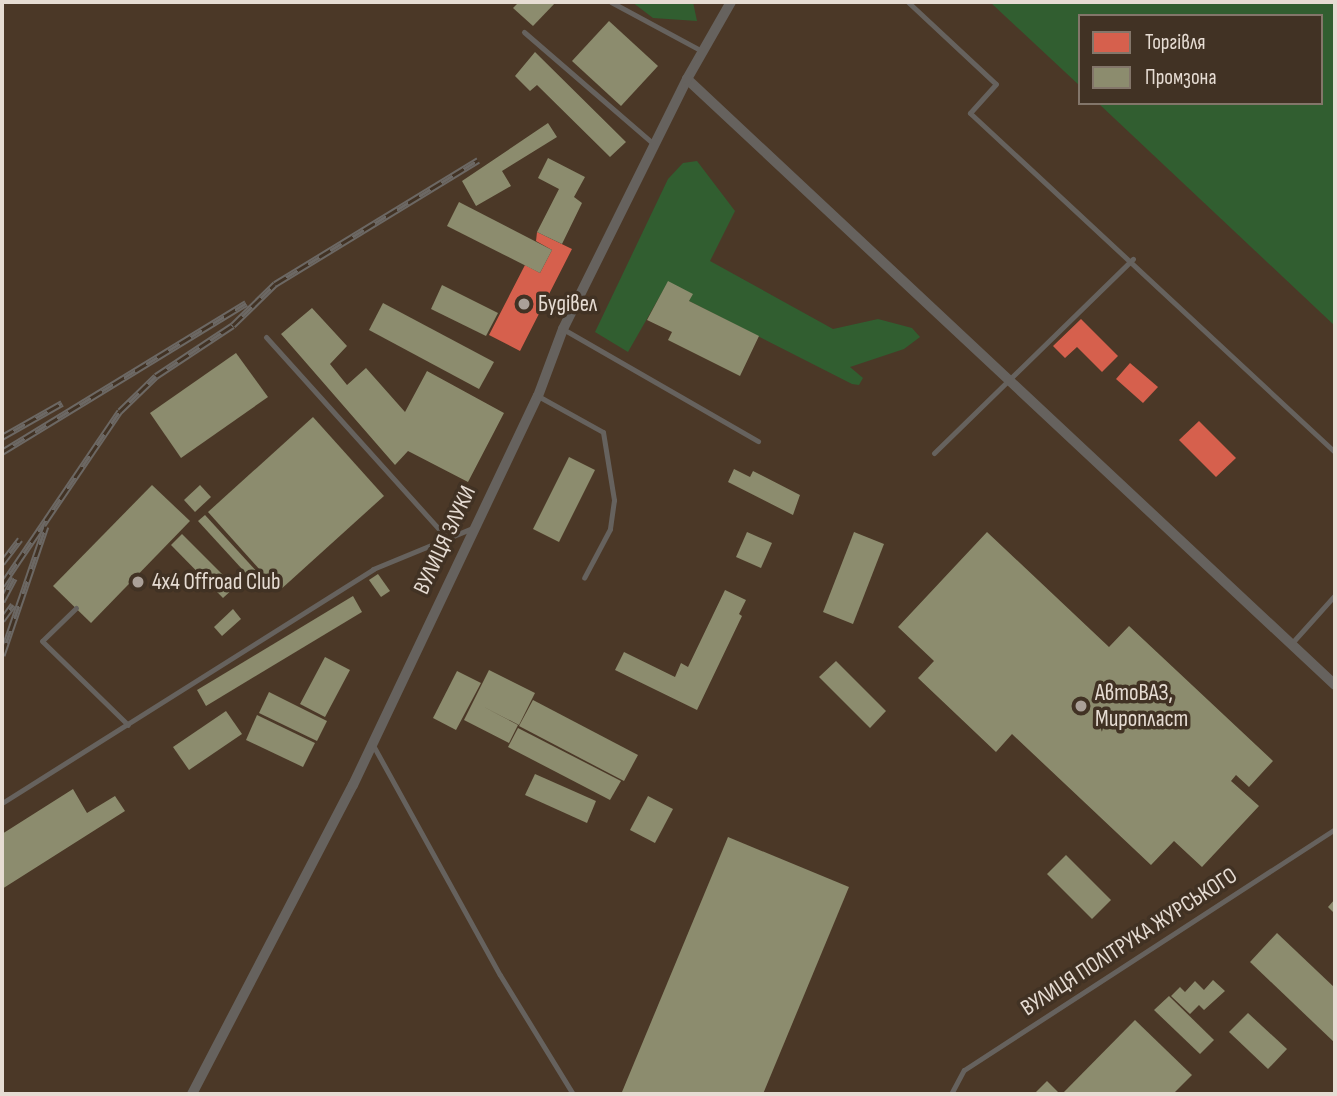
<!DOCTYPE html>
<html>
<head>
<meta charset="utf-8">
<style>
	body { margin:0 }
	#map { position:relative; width:1337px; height:1096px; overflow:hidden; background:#3b322a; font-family:"Sofia Sans Condensed",sans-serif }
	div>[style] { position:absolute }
	.built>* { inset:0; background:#4b3827 }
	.green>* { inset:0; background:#315e30 }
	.shops>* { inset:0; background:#d6604d }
	.industry>* { inset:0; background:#8c8c6e }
	.service>* { height:5px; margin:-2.5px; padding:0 2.5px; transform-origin:2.5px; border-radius:2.5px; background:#66625e }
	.minor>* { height:10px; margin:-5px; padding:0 5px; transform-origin:5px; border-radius:5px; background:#66625e }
	.rail>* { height:7px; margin-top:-3.5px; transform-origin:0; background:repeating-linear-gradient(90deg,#413224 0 13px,#6c6864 0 26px); box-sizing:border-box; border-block:2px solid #6c6864 }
	.dots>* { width:19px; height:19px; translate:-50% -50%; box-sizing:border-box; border:4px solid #413224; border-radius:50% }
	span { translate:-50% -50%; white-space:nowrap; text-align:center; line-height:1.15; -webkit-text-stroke:7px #413224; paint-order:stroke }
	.poi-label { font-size:23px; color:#e6dcd3 }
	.left { translate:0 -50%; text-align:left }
	.street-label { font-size:23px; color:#e6dcd3 }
	.frame { position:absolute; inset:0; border:4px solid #e6dcd3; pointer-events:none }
	.legend { position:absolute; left:1078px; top:14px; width:245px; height:91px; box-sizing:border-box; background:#413224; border:2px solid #83766a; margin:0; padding:9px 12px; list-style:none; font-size:21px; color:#e6dcd3 }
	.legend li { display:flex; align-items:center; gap:14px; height:35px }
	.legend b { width:35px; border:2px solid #83766a }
</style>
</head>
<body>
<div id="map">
	<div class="built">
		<i style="clip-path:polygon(evenodd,2px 2px,1335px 2px,1335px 1094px,2px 1094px,2px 2px,1080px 16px,1321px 16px,1321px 103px,1080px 103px,1080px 16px)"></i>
	</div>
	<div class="green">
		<i style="clip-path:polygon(632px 2px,693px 2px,697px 21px,653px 18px)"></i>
		<i style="clip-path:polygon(990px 2px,1335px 2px,1335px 326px,1098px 103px,1321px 103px,1321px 16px,1080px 16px,1080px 86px)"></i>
		<i style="clip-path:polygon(697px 161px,735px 211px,710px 261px,833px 329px,878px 319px,912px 328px,920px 337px,904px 349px,850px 367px,863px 378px,859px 385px,852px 384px,689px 301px,692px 294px,668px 282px,628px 352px,595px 332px,668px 179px,683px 163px)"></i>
	</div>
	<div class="shops">
		<i style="clip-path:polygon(537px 232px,572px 249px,520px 351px,489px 335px,525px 265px,540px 273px,552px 250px,536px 241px)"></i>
		<i style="clip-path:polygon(1081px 319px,1118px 356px,1102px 372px,1077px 347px,1065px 358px,1053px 346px)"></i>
		<i style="clip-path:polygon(1130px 363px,1158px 387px,1143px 403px,1116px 379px)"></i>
		<i style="clip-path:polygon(1199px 421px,1236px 458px,1216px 477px,1179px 440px)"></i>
	</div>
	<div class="industry">
		<i style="clip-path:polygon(519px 2px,556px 2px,533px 26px,513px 8px)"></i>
		<i style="clip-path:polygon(609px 21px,658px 66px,621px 106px,572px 61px)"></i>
		<i style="clip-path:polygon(535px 52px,626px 142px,610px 157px,537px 85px,530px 91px,515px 76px)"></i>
		<i style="clip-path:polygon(548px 123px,557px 137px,502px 171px,511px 186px,476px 206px,462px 181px)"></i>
		<i style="clip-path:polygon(548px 158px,585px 177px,574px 197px,582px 203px,562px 244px,537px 232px,559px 189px,538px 178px)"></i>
		<i style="clip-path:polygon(459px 202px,552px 250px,540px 273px,447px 226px)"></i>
		<i style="clip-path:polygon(668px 281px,693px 294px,689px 301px,759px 336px,740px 376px,668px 340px,672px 332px,647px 320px)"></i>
		<i style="clip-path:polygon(442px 285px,498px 313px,486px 336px,431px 309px)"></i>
		<i style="clip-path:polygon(383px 303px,494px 362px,479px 389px,369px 330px)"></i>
		<i style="clip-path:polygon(312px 308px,347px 346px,330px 364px,347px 385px,366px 368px,405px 412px,427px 371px,504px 413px,468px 482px,408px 451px,395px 465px,281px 334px)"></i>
		<i style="clip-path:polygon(236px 353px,268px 397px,181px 458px,150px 413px)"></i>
		<i style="clip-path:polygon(313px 417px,384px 496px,279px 591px,208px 512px)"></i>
		<i style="clip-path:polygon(569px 457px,595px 470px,559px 542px,533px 529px)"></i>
		<i style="clip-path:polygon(734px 469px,750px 477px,753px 471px,800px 495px,793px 515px,728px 482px)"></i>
		<i style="clip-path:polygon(152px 485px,190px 521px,91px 623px,53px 586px)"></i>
		<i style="clip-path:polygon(200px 485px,211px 497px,195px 512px,184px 500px)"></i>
		<i style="clip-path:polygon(205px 515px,260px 575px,253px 581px,198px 521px)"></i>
		<i style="clip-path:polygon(747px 532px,772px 543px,761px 568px,736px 557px)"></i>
		<i style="clip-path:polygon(854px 532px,884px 544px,853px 624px,823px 612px)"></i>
		<i style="clip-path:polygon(987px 532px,1109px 647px,1129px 626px,1273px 761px,1249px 787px,1236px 775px,1231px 781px,1259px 806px,1202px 867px,1174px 841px,1151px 865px,1012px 734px,996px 752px,918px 678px,934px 661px,898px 627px)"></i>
		<i style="clip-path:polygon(182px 534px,235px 587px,223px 598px,171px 545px)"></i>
		<i style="clip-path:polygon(378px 574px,390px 591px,381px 597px,369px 580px)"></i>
		<i style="clip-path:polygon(725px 590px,746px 600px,739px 614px,742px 616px,697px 710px,615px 670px,624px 652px,675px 677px,681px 663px,688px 667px)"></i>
		<i style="clip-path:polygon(353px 596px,362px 612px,206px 706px,197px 690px)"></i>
		<i style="clip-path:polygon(233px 609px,241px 619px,222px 636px,214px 627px)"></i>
		<i style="clip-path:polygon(325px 657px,350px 670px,325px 717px,300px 704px)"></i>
		<i style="clip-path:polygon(836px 661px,886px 711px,870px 728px,819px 677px)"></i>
		<i style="clip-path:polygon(489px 670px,535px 693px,519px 725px,482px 706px,518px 725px,509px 743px,464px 720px)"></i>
		<i style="clip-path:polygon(457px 671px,481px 683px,456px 730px,433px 718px)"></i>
		<i style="clip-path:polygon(269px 692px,327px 721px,317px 741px,259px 713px)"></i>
		<i style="clip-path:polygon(533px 700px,638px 755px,624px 781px,519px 726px)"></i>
		<i style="clip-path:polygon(226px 711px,242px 734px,189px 770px,173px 747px)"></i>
		<i style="clip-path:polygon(257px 715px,315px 743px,303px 767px,246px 740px)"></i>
		<i style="clip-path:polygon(518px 728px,621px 781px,610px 800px,508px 747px)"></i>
		<i style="clip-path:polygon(535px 774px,596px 801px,587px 823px,525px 795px)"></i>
		<i style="clip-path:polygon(73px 789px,87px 813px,115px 796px,125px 811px,2px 889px,2px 834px)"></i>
		<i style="clip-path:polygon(648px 796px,673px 809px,655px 843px,630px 830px)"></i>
		<i style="clip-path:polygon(728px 837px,849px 887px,763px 1094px,628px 1094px,622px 1092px)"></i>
		<i style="clip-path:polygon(1066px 855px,1111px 900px,1092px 919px,1047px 874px)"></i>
		<i style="clip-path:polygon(1335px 899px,1335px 914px,1328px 907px)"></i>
		<i style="clip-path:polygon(1277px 933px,1335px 988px,1335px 1043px,1250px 962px)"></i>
		<i style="clip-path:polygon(1213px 980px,1225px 991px,1204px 1010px,1199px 1005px,1190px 1014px,1171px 996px,1180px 987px,1185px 992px,1195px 981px,1204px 990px)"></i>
		<i style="clip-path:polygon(1169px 996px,1214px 1040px,1200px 1054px,1154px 1010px)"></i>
		<i style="clip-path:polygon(1248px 1013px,1287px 1049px,1268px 1069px,1229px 1032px)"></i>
		<i style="clip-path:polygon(1135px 1020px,1192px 1075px,1173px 1094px,1062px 1094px)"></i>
		<i style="clip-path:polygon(1047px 1081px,1060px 1094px,1034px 1094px)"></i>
	</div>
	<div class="service">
		<i style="left:611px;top:2px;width:103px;rotate:28.3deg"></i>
		<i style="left:908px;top:2px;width:120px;rotate:43deg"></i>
		<i style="left:996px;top:84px;width:39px;rotate:132deg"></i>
		<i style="left:970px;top:113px;width:498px;rotate:42.9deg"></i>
		<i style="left:524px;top:32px;width:173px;rotate:40.8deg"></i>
		<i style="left:563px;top:329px;width:225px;rotate:29.9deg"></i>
		<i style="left:266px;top:337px;width:270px;rotate:48deg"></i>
		<i style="left:538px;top:396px;width:74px;rotate:29deg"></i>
		<i style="left:603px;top:432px;width:69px;rotate:80.8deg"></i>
		<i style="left:614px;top:500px;width:29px;rotate:98deg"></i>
		<i style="left:610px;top:529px;width:55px;rotate:118deg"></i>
		<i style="left:934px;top:453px;width:278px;rotate:-44.3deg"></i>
		<i style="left:76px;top:608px;width:47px;rotate:135.9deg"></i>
		<i style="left:42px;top:641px;width:120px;rotate:44.3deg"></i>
		<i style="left:1291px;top:644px;width:66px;rotate:-48.1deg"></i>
		<i style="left:374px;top:747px;width:260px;rotate:61.1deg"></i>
		<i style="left:500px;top:975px;width:140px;rotate:58.5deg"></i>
		<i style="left:2px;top:803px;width:439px;rotate:-32.2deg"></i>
		<i style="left:373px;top:569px;width:110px;rotate:-22.4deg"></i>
		<i style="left:951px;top:1094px;width:27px;rotate:-62deg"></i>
		<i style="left:964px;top:1070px;width:442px;rotate:-33deg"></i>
	</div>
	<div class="minor">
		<i style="left:687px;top:79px;width:887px;rotate:43.08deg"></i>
		<i style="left:192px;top:1094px;width:348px;rotate:-62.5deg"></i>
		<i style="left:353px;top:785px;width:431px;rotate:-64.6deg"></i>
		<i style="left:538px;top:396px;width:72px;rotate:-69.5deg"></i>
		<i style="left:563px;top:329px;width:279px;rotate:-63.6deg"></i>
		<i style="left:687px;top:79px;width:89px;rotate:-60.3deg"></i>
	</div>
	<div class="rail">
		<i style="left:2px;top:437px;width:69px;rotate:-29.5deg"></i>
		<i style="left:2px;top:452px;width:286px;rotate:-31.4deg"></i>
		<i style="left:2px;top:563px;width:30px;rotate:-53deg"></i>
		<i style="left:2px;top:585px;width:210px;rotate:-55.9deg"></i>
		<i style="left:120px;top:411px;width:50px;rotate:-44.2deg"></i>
		<i style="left:156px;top:376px;width:92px;rotate:-33.5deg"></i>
		<i style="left:233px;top:325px;width:59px;rotate:-44.3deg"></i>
		<i style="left:275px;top:284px;width:238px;rotate:-31.4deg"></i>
		<i style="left:2px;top:601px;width:26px;rotate:-62deg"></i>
		<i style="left:2px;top:620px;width:19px;rotate:-54deg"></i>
		<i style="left:2px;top:655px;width:136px;rotate:-71.2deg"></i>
	</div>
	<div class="dots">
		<i style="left:524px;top:304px;background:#aaa098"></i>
		<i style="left:138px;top:582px;background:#aaa098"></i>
		<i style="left:1081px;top:706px;background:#aaa098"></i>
	</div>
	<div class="poi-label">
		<span class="left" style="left:538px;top:304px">Будівел</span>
		<span class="left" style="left:152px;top:582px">4x4 Offroad Club</span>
		<span class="left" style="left:1095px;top:706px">АвтоВАЗ,<br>Миропласт</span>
	</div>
	<div class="street-label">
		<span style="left:445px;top:540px;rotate:-65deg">ВУЛИЦЯ ЗЛУКИ</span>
		<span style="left:1129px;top:942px;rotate:-33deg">ВУЛИЦЯ ПОЛІТРУКА ЖУРСЬКОГО</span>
	</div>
	<div class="frame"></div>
	<ul class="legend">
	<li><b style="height:19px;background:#d6604d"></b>Торгівля</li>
	<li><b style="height:19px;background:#8c8c6e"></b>Промзона</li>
	</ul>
</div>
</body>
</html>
